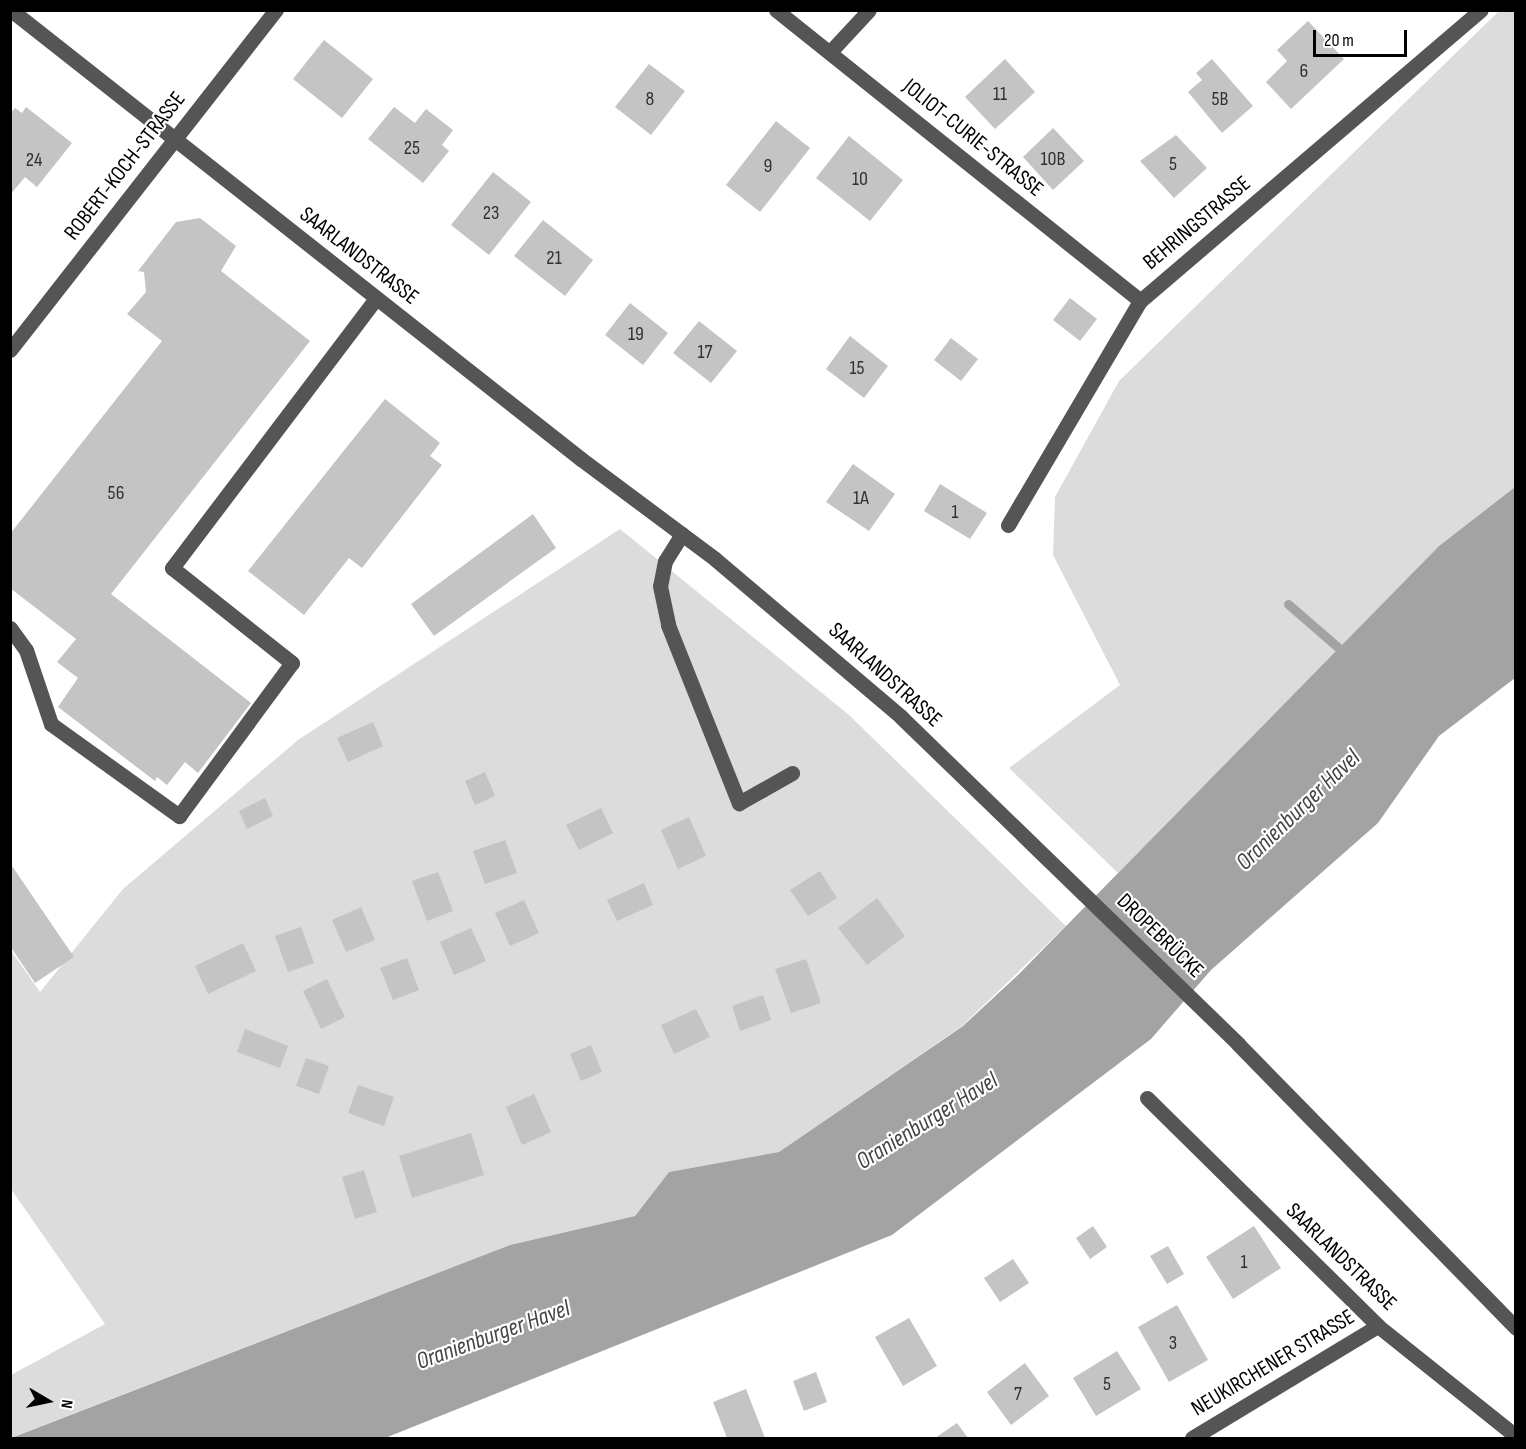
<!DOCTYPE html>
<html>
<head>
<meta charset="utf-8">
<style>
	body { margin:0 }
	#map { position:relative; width:1526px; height:1449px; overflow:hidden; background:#fff; font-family:"Sofia Sans Condensed",sans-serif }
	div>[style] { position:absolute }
	.green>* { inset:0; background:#dcdcdc }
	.water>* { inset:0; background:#a3a3a3 }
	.stream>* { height:9px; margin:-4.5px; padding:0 4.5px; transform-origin:4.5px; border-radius:4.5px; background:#a3a3a3 }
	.building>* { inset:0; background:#c4c4c4 }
	.minor>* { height:15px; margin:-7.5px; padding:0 7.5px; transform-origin:7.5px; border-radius:7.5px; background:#555 }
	span { translate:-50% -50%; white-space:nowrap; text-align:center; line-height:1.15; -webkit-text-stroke:4.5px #fff; paint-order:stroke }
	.number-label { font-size:20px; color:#313131 }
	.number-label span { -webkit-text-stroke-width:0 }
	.street-label { font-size:22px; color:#000 }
	.water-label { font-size:24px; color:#444; font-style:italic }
	.frame { position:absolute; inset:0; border:12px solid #000; pointer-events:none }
	.north { position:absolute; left:18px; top:1371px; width:60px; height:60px; -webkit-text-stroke:4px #fff; paint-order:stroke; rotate:99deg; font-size:16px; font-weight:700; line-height:24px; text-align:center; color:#000 }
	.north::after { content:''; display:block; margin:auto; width:21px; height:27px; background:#000; clip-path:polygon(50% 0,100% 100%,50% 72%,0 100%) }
	.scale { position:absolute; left:1313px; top:30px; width:94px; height:27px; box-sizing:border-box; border:3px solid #000; border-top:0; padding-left:8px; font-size:18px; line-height:21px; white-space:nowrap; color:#000; -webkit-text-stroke:4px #fff; paint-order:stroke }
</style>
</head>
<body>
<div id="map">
	<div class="green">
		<i style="clip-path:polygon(1499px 11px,1515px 11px,1515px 487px,1439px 546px,1118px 873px,1009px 768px,1120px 685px,1053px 555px,1055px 497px,1119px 381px)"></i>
		<i style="clip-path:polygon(620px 529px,849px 715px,1066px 926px,962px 1026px,779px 1152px,669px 1172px,635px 1216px,510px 1245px,10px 1438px,11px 1375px,105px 1324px,11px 1189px,10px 949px,40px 992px,123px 889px,298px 740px)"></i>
	</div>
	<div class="water">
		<i style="clip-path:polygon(1515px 487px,1515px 678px,1439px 736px,1378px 823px,1211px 970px,1151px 1039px,892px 1235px,385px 1438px,11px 1438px,510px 1245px,635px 1216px,669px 1172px,779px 1152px,963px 1026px,1019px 974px,1439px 546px)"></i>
	</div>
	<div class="stream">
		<i style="left:1288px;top:604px;width:79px;rotate:40.9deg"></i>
	</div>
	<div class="building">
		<i style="clip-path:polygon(1308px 21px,1344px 59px,1291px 109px,1266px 82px,1287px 61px,1277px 50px)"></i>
		<i style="clip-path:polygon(324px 40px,373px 79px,342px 118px,293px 79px)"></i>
		<i style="clip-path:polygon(1005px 59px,1035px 92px,995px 129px,965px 97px)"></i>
		<i style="clip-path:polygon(1212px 59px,1253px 106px,1222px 133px,1188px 92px,1202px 80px,1196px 73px)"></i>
		<i style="clip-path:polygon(649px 64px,685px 91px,651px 135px,615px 107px)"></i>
		<i style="clip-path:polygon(26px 107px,72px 143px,37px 187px,25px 177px,10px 195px,10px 114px,15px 108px,22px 113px)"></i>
		<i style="clip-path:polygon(394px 107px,415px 123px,426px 109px,453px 130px,442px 145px,449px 151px,423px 183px,368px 139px)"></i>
		<i style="clip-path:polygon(776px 121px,810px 148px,760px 212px,726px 185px)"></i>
		<i style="clip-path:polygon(1053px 128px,1084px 161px,1053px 190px,1023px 157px)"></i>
		<i style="clip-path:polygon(1176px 135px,1207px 168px,1174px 198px,1140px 161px)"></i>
		<i style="clip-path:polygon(849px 136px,903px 180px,870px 221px,816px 178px)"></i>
		<i style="clip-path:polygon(493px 172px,531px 202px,489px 255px,451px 225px)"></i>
		<i style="clip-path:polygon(200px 218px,236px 246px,221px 271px,310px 341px,111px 594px,251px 703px,198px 773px,185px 762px,167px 785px,157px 777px,155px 781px,58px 707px,78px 678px,57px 662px,76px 639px,10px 588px,10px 534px,162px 341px,127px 314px,146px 292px,144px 272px,138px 271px,176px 222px)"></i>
		<i style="clip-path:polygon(543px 220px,593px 260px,565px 296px,514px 256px)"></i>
		<i style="clip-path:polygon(1070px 298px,1097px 319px,1080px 341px,1053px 320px)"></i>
		<i style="clip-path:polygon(630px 303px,668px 333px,643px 365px,605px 335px)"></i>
		<i style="clip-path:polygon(699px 321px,737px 351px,711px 383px,673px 353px)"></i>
		<i style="clip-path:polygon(850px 336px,888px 366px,864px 398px,826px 369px)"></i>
		<i style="clip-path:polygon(951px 338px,978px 359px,961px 381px,934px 360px)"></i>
		<i style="clip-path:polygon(385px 399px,440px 443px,430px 456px,442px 465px,362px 568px,349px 558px,304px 615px,248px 571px)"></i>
		<i style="clip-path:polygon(853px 464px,895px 494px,869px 531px,826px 502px)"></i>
		<i style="clip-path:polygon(940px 484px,987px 513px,970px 539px,924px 511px)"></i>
		<i style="clip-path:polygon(533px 514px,556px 548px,434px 636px,411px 604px)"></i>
		<i style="clip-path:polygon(373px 722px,383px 746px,348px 762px,337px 738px)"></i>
		<i style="clip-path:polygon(485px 772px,495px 796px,475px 805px,465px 781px)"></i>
		<i style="clip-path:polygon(265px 798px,273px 816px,247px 829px,239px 811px)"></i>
		<i style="clip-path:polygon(601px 808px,613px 833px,579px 850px,566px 825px)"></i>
		<i style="clip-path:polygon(689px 817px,706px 856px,678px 869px,661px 830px)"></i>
		<i style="clip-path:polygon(505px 840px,517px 873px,485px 884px,473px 851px)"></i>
		<i style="clip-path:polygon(10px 863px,74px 957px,35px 983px,10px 946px)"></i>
		<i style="clip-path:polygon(820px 871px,837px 898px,808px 916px,790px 890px)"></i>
		<i style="clip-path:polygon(438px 872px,453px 911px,427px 921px,412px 881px)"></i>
		<i style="clip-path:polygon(644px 883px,653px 905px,617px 921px,607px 900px)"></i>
		<i style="clip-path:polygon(877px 898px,905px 936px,867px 965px,838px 928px)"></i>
		<i style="clip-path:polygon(524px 900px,539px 933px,510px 946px,495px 913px)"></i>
		<i style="clip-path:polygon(361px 907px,375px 940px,346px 952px,332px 920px)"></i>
		<i style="clip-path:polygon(301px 927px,314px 963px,288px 972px,275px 936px)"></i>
		<i style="clip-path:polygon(471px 928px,486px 961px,454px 975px,440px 942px)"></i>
		<i style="clip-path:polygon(243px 943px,256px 971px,208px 994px,195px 966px)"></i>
		<i style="clip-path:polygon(407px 958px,419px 990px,393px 1000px,380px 968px)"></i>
		<i style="clip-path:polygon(806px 959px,821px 1003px,791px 1013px,775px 969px)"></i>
		<i style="clip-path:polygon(327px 979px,345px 1017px,321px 1029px,303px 991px)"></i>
		<i style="clip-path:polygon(763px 995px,771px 1020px,740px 1031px,732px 1006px)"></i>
		<i style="clip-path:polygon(696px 1009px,710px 1037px,674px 1054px,661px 1025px)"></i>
		<i style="clip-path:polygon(245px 1029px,288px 1046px,280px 1068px,237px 1052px)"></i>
		<i style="clip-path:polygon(591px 1045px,602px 1072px,581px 1081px,570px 1054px)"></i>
		<i style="clip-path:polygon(306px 1058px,329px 1066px,319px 1094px,296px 1086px)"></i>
		<i style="clip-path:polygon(358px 1085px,394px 1097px,384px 1126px,348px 1113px)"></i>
		<i style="clip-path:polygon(534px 1094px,551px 1132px,522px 1145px,506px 1107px)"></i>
		<i style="clip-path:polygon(471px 1133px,484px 1175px,412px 1198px,399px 1156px)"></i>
		<i style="clip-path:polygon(364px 1170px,377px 1212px,355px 1219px,342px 1177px)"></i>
		<i style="clip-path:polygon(1093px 1226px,1107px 1247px,1090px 1259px,1076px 1238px)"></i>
		<i style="clip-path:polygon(1254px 1226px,1281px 1268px,1233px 1299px,1206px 1257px)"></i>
		<i style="clip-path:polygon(1168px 1246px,1184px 1274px,1167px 1284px,1150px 1256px)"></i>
		<i style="clip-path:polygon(1013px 1259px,1029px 1283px,1000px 1302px,984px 1278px)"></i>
		<i style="clip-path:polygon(1177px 1305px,1208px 1360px,1169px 1382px,1138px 1327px)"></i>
		<i style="clip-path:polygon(909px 1318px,937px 1366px,903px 1386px,875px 1337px)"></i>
		<i style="clip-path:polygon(1117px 1351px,1141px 1389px,1096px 1416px,1073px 1378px)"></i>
		<i style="clip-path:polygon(1025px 1363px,1049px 1396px,1011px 1425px,987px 1392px)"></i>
		<i style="clip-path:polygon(816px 1372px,827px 1402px,804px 1411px,793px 1381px)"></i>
		<i style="clip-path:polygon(746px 1389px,765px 1438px,727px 1438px,713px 1402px)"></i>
		<i style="clip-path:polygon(957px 1423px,968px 1438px,935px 1438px)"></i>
	</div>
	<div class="minor">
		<i style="left:11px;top:10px;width:726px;rotate:38.23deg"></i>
		<i style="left:581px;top:459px;width:167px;rotate:36.7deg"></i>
		<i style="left:715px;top:559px;width:244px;rotate:40.3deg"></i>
		<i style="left:901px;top:717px;width:470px;rotate:44.1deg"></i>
		<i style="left:1238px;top:1044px;width:397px;rotate:45.6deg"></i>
		<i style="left:776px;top:10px;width:466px;rotate:38.6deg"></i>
		<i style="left:830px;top:52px;width:57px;rotate:-47.1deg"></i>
		<i style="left:10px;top:350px;width:432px;rotate:-52deg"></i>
		<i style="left:1008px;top:525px;width:260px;rotate:-59.5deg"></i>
		<i style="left:1140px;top:301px;width:448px;rotate:-40.5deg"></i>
		<i style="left:682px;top:534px;width:32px;rotate:122deg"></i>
		<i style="left:665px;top:561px;width:25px;rotate:101deg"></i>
		<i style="left:660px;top:586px;width:40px;rotate:78deg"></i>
		<i style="left:668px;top:625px;width:192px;rotate:68.3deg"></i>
		<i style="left:739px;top:803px;width:61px;rotate:-29.5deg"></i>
		<i style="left:10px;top:628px;width:27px;rotate:54deg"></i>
		<i style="left:26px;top:650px;width:78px;rotate:71.3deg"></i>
		<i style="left:51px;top:724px;width:158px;rotate:35.7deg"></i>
		<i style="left:179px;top:816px;width:190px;rotate:-53.6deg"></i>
		<i style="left:292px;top:663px;width:153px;rotate:-141.6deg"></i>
		<i style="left:172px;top:568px;width:338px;rotate:-52.9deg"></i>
		<i style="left:1147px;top:1098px;width:325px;rotate:44.6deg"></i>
		<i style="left:1378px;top:1326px;width:176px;rotate:38.6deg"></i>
		<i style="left:1192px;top:1438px;width:217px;rotate:-31.1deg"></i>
	</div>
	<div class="number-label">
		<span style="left:1304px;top:71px">6</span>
		<span style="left:1000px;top:94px">11</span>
		<span style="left:650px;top:99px">8</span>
		<span style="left:1220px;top:99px">5B</span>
		<span style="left:412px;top:148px">25</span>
		<span style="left:1053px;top:159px">10B</span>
		<span style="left:34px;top:160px">24</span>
		<span style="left:1173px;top:164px">5</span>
		<span style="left:768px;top:166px">9</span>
		<span style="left:860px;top:179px">10</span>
		<span style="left:491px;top:213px">23</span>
		<span style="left:554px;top:258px">21</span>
		<span style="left:636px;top:334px">19</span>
		<span style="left:705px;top:352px">17</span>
		<span style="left:857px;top:368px">15</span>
		<span style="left:116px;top:493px">56</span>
		<span style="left:861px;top:498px">1A</span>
		<span style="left:955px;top:512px">1</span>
		<span style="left:1244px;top:1262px">1</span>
		<span style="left:1173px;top:1343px">3</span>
		<span style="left:1107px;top:1384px">5</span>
		<span style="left:1018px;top:1394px">7</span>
	</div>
	<div class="street-label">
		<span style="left:973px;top:138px;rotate:39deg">JOLIOT-CURIE-STRASSE</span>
		<span style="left:125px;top:166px;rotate:-52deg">ROBERT-KOCH-STRASSE</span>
		<span style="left:1197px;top:223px;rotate:-40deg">BEHRINGSTRASSE</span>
		<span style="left:359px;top:256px;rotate:38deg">SAARLANDSTRASSE</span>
		<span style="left:885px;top:675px;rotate:42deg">SAARLANDSTRASSE</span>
		<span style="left:1160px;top:936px;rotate:44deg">DROPEBRÜCKE</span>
		<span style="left:1341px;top:1257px;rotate:44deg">SAARLANDSTRASSE</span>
		<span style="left:1273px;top:1363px;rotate:-31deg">NEUKIRCHENER STRASSE</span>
	</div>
	<div class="water-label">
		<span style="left:1298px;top:810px;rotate:-44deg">Oranienburger Havel</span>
		<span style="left:927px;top:1121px;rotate:-32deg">Oranienburger Havel</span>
		<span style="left:493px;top:1335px;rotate:-20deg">Oranienburger Havel</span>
	</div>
	<div class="frame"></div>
	<div class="north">N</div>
	<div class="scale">20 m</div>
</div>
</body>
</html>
